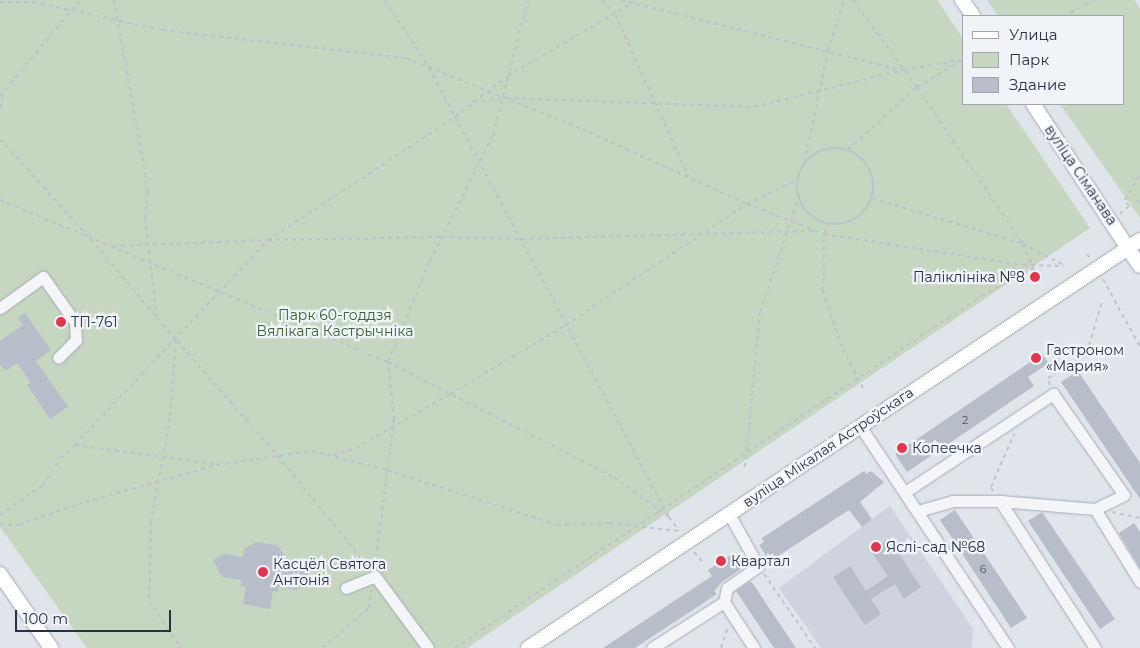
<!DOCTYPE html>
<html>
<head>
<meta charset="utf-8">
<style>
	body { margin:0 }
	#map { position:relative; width:1140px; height:648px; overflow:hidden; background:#e0e4eb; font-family:Montserrat,sans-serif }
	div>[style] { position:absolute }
	.built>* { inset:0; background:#ced3dd }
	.green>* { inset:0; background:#c6d6c1 }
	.building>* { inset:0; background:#b7bdc9 }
	.path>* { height:2px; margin-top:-1px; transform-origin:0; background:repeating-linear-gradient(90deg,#bfc2ca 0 4px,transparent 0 8px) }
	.path>.ring { margin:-1px; padding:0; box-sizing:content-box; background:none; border:2px solid #bfc2ca; border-radius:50% }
	.roads { filter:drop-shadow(0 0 1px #a5abb6) drop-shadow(0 0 1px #a5abb6) }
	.minor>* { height:11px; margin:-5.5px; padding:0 5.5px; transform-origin:5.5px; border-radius:5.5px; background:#f4f5f9 }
	.major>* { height:14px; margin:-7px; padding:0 7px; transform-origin:7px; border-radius:7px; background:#fff }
	.dots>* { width:14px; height:14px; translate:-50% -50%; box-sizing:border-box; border:2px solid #f0f3f8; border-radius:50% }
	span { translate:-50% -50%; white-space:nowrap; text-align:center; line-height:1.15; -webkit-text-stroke:4.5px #f0f3f8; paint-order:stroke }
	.number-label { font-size:11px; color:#4b5465 }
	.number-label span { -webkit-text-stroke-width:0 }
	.street-label { font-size:14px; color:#273144 }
	.poi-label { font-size:14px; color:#273144 }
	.right { translate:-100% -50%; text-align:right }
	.left { translate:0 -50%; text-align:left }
	.park-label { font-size:14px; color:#3b6233 }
	.legend { position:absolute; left:962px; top:15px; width:162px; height:90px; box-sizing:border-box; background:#f0f3f8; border:1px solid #a0a5b0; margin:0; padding:6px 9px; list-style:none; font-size:15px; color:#273144 }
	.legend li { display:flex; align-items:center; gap:10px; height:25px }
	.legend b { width:25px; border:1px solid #a0a5b0 }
	.scale { position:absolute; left:15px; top:610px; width:156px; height:22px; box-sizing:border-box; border:2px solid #273144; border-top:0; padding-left:6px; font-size:15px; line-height:18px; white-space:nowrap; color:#273144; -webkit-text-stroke:4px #f0f3f8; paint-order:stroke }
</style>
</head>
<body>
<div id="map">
	<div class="built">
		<i style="clip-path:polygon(890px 506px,973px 629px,972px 648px,821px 648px,779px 588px)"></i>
	</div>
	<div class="green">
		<i style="clip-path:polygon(0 0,937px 0,964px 40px,964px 104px,1006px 104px,1090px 228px,467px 648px,87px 648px,0 527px)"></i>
		<i style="clip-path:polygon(987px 0,1135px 0,1140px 9px,1140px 218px,1060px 104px,1124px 104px,1124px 16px,998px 16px)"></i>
	</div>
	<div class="building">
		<i style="clip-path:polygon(25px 313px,51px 350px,36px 361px,68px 407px,50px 419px,27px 385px,31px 383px,17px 363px,5px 371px,0 364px,0 341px,23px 325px,18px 318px)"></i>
		<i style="clip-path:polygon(1042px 354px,1049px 363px,1028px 377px,1034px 386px,907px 472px,895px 454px)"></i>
		<i style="clip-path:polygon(1078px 371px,1140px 463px,1140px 499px,1061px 382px)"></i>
		<i style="clip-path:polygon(864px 471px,866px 474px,871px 471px,884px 482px,860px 502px,872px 519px,862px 527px,849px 510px,775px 558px,774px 556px,769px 560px,759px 545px,764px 542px,762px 538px)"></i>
		<i style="clip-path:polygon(955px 510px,1027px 618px,1011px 628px,940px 520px)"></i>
		<i style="clip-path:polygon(1042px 512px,1115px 619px,1100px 629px,1028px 521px)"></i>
		<i style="clip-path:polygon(1134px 523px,1140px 532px,1140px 568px,1119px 533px)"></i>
		<i style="clip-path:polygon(889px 539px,921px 587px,904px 599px,895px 584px,871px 599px,881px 614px,865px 625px,833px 577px,850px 566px,866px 591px,888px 576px,871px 551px)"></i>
		<i style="clip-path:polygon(256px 542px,277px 545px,285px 556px,284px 564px,303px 567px,311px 578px,296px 590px,278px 587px,278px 592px,273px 591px,270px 609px,243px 604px,246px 587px,241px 586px,242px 580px,222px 577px,213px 560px,224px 554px,243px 557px,244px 549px)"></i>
		<i style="clip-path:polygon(732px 554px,741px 569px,722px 582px,714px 591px,717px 594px,635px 648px,603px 648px,712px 576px,708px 570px)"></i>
		<i style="clip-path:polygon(750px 581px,753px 584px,796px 648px,774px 648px,736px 591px)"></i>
	</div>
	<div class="path">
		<i style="left:114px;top:0;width:194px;rotate:79.9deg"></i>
		<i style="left:148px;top:191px;width:27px;rotate:96deg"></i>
		<i style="left:145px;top:218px;width:101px;rotate:83.2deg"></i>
		<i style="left:157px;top:318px;width:29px;rotate:49deg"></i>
		<i style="left:176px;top:340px;width:77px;rotate:94.5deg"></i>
		<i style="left:170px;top:417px;width:107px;rotate:100.3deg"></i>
		<i style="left:151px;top:522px;width:79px;rotate:91.5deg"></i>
		<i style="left:149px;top:601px;width:57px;rotate:55.8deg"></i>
		<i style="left:385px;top:0;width:81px;rotate:57.1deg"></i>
		<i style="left:429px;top:68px;width:509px;rotate:61.87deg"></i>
		<i style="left:669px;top:517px;width:17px;rotate:54deg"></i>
		<i style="left:602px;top:0;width:19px;rotate:47deg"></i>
		<i style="left:615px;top:14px;width:178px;rotate:65.7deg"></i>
		<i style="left:621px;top:0;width:290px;rotate:14deg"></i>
		<i style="left:853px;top:0;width:108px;rotate:53.7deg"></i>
		<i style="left:917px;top:87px;width:189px;rotate:56deg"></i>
		<i style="left:1023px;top:244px;width:38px;rotate:67deg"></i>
		<i style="left:0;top:2px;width:33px"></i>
		<i style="left:33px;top:2px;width:133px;rotate:12.2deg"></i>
		<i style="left:163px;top:30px;width:245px;rotate:6.6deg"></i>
		<i style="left:406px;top:58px;width:190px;rotate:22deg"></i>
		<i style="left:582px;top:129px;width:181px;rotate:24.4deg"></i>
		<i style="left:747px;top:204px;width:83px;rotate:21.3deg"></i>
		<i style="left:824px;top:234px;width:11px;rotate:-63deg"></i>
		<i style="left:1063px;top:16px;width:35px;rotate:-27deg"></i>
		<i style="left:0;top:96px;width:125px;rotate:-50.2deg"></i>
		<i style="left:506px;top:98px;width:248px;rotate:2.1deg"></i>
		<i style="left:754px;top:107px;width:154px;rotate:-13.9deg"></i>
		<i style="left:904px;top:70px;width:57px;rotate:-10.1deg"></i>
		<i style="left:473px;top:102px;width:28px;rotate:-8deg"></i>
		<i style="left:0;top:108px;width:16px;rotate:-75deg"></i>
		<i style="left:0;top:139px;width:131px;rotate:47.8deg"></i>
		<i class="ring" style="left:797px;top:148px;width:74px;height:74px"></i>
		<i style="left:848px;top:150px;width:93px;rotate:-42.4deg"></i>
		<i style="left:917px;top:87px;width:55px;rotate:-30.8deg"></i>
		<i style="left:804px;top:163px;width:115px;rotate:-77.9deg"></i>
		<i style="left:828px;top:51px;width:53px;rotate:-72.6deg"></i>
		<i style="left:872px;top:198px;width:158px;rotate:16.9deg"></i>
		<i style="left:1023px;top:244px;width:44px;rotate:27.1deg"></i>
		<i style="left:0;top:200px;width:420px;rotate:22.7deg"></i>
		<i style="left:388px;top:362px;width:254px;rotate:27deg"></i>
		<i style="left:614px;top:477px;width:68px;rotate:36deg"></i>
		<i style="left:1137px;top:200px;width:6px;rotate:59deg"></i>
		<i style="left:1120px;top:214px;width:12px;rotate:-42deg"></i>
		<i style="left:1129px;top:206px;width:7px;rotate:-124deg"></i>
		<i style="left:1125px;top:200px;width:30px;rotate:-60deg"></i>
		<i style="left:91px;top:239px;width:103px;rotate:50.1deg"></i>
		<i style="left:113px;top:246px;width:155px;rotate:-2.2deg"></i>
		<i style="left:268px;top:240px;width:174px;rotate:-1deg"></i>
		<i style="left:442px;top:237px;width:79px;rotate:1.5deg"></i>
		<i style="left:521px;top:239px;width:294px;rotate:-1.6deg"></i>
		<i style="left:1087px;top:254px;width:7px;rotate:56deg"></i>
		<i style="left:1103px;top:279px;width:77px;rotate:61.4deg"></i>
		<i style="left:177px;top:341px;width:153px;rotate:48.7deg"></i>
		<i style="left:278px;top:456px;width:141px;rotate:51deg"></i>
		<i style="left:1050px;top:385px;width:7px;rotate:-106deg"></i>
		<i style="left:1048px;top:378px;width:46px;rotate:-32.7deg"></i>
		<i style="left:1087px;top:353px;width:54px;rotate:-73.9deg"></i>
		<i style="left:863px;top:388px;width:46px;rotate:-117.1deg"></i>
		<i style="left:842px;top:347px;width:59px;rotate:-108.7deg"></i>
		<i style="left:823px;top:291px;width:57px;rotate:-89deg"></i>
		<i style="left:824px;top:234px;width:201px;rotate:8.9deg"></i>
		<i style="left:1023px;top:265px;width:41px;rotate:1.4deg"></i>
		<i style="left:75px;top:445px;width:282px;rotate:-46.7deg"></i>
		<i style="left:268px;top:240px;width:224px;rotate:-33.3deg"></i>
		<i style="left:455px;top:117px;width:67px;rotate:-37.7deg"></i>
		<i style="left:508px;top:76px;width:151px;rotate:-30.3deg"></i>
		<i style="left:333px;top:455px;width:24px;rotate:-17deg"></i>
		<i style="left:356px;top:448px;width:108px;rotate:-29.9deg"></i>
		<i style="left:450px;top:394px;width:135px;rotate:-30.7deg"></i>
		<i style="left:566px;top:325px;width:218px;rotate:-33.8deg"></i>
		<i style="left:747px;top:204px;width:56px;rotate:-25.2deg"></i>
		<i style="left:745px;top:467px;width:156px;rotate:-84.5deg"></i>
		<i style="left:760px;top:312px;width:121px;rotate:-71.3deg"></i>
		<i style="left:993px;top:491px;width:4px;rotate:-117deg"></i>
		<i style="left:991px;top:487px;width:58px;rotate:-66.5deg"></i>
		<i style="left:1112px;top:512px;width:29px;rotate:12deg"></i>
		<i style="left:0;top:515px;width:51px;rotate:-34.6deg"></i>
		<i style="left:42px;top:486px;width:34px;rotate:-56deg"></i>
		<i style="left:61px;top:458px;width:19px;rotate:-43deg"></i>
		<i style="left:75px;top:445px;width:141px;rotate:7.7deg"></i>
		<i style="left:0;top:524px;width:19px;rotate:3deg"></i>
		<i style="left:19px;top:525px;width:63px;rotate:-19.6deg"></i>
		<i style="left:78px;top:504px;width:144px;rotate:-15.7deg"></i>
		<i style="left:217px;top:465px;width:96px;rotate:-8.4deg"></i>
		<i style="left:312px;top:451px;width:77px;rotate:14.2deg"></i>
		<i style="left:387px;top:470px;width:179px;rotate:17.9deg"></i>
		<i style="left:557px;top:525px;width:53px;rotate:-2.2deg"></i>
		<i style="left:610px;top:523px;width:69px;rotate:6.6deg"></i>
		<i style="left:694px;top:552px;width:16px;rotate:50deg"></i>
		<i style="left:375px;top:566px;width:147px;rotate:-82.6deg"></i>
		<i style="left:394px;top:420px;width:58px;rotate:-95.9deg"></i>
		<i style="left:388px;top:362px;width:109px;rotate:-67.4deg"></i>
		<i style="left:430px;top:261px;width:141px;rotate:-63.4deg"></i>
		<i style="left:493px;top:135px;width:139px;rotate:-75.5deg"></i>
		<i style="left:764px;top:574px;width:90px;rotate:55.4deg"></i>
		<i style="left:323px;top:648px;width:61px;rotate:-41deg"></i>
		<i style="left:369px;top:608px;width:18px;rotate:-81deg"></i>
		<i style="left:455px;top:648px;width:633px;rotate:-33.79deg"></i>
		<i style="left:981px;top:296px;width:58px;rotate:-27.9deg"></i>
		<i style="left:721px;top:648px;width:23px;rotate:-72deg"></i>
	</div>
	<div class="roads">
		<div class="minor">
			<i style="left:0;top:308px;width:53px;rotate:-35.8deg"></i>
			<i style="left:43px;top:277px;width:55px;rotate:54.6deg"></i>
			<i style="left:75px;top:322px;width:18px;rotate:87deg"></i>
			<i style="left:76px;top:340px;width:25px;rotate:135deg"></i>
			<i style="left:860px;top:426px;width:267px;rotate:56.3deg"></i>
			<i style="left:905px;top:492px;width:178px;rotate:-33.5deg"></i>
			<i style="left:1053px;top:394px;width:123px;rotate:54.9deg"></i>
			<i style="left:1124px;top:495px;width:32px;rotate:154deg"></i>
			<i style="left:1000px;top:501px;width:95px;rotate:4.8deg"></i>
			<i style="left:1095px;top:509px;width:86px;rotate:58.3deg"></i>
			<i style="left:918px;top:511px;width:35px;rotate:-16deg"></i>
			<i style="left:952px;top:501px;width:48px"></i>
			<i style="left:1000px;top:501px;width:175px;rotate:57.1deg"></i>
			<i style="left:346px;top:588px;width:31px;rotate:-22deg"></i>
			<i style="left:375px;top:576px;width:89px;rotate:53.6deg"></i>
			<i style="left:724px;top:602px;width:14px;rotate:-78deg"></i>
			<i style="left:727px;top:588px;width:38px;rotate:-35deg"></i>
			<i style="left:758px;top:566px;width:60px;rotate:-119.1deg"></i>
			<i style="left:652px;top:648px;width:85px;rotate:-32.6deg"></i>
			<i style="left:724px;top:602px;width:55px;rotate:56.9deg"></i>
		</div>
		<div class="major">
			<i style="left:962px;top:0;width:19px;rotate:55deg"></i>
			<i style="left:1033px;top:104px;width:194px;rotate:56.6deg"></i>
			<i style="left:0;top:574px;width:90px;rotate:55.4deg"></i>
			<i style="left:528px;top:648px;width:736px;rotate:-33.69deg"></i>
		</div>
	</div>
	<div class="dots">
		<i style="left:1035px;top:277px;background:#dd384f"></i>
		<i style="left:61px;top:322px;background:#dd384f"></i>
		<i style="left:1036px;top:358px;background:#dd384f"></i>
		<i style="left:902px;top:448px;background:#dd384f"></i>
		<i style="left:876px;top:547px;background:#dd384f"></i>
		<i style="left:721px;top:561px;background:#dd384f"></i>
		<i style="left:263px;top:572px;background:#dd384f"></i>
	</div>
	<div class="number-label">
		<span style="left:965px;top:420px">2</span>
		<span style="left:983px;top:569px">6</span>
	</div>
	<div class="street-label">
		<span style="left:1081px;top:175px;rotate:56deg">вуліца Сіманава</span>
		<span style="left:828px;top:447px;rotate:-34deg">вуліца Мікалая Астроўскага</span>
	</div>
	<div class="poi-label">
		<span class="right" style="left:1025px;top:277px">Паліклініка №8</span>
		<span class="left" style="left:71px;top:322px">ТП-761</span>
		<span class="left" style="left:1046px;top:358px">Гастроном<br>«Мария»</span>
		<span class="left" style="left:912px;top:448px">Копеечка</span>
		<span class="left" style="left:886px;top:547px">Яслі-сад №68</span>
		<span class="left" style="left:731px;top:561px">Квартал</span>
		<span class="left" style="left:273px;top:572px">Касцёл Святога<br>Антонія</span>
	</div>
	<div class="park-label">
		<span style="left:335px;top:323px">Парк 60-годдзя<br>Вялікага Кастрычніка</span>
	</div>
	<ul class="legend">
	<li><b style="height:6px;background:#fff"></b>Улица</li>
	<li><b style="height:14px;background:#c6d6c1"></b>Парк</li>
	<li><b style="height:14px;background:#b7bdc9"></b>Здание</li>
	</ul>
	<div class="scale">100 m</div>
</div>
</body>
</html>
